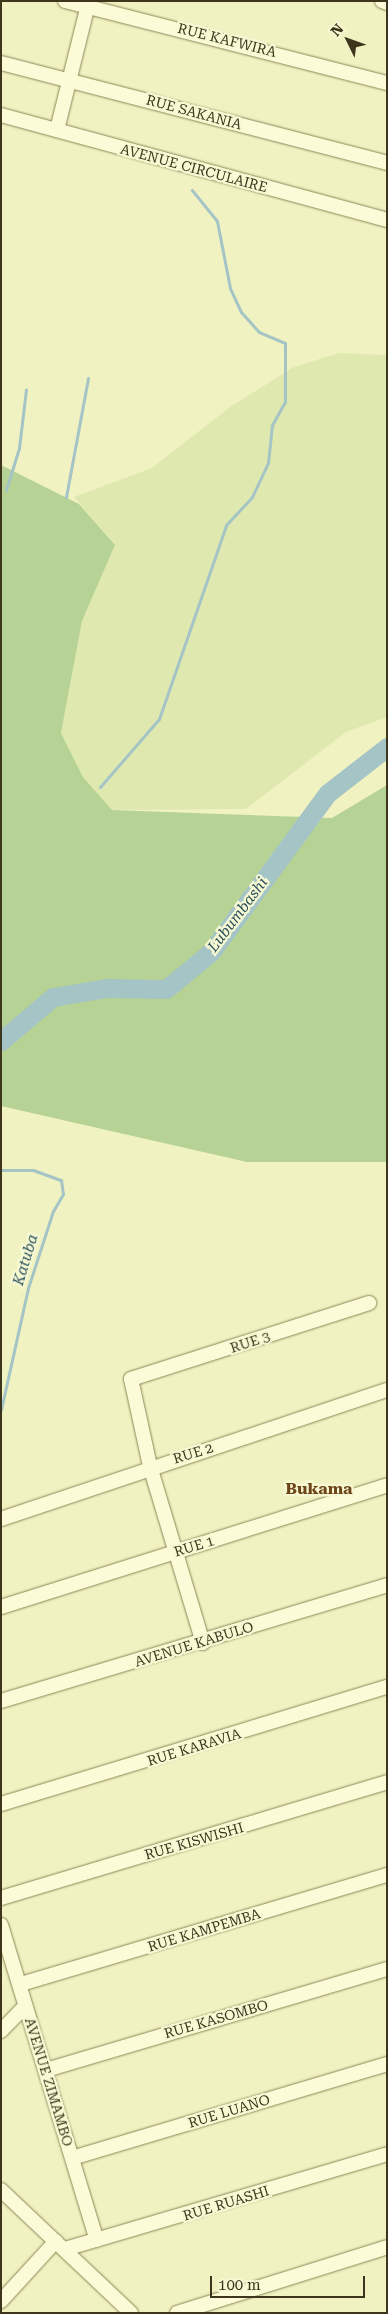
<!DOCTYPE html>
<html>
<head>
<meta charset="utf-8">
<style>
	body { margin:0 }
	#map { position:relative; width:388px; height:2314px; overflow:hidden; background:#f1f2c2; font-family:"Roboto Serif",serif }
	div>[style] { position:absolute }
	.farmland>* { inset:0; background:#dfe9af }
	.green>* { inset:0; background:#b7d295 }
	.stream>* { height:3px; margin:-1.5px; padding:0 1.5px; transform-origin:1.5px; border-radius:1.5px; background:#a5c4c5 }
	.river>* { height:19px; margin:-9.5px; padding:0 9.5px; transform-origin:9.5px; border-radius:9.5px; background:#a5c4c5 }
	.roads { filter:drop-shadow(0 0 1px #8e8657) drop-shadow(0 0 1px #8e8657) }
	.minor>* { height:14px; margin:-7px; padding:0 7px; transform-origin:7px; border-radius:7px; background:#fbfcd7 }
	span { translate:-50% -50%; white-space:nowrap; text-align:center; line-height:1.15; -webkit-text-stroke:4.5px #f7f9d3; paint-order:stroke }
	.street-label { font-size:14px; color:#3d361d }
	.water-label { font-size:15px; color:#2b515e; font-style:italic }
	.quarter-label { font-size:16px; color:#6e4518; font-weight:700 }
	.frame { position:absolute; inset:0; border:2px solid #3d361d; pointer-events:none }
	.north { position:absolute; left:323px; top:15px; width:50px; height:50px; -webkit-text-stroke:4px #f7f9d3; paint-order:stroke; rotate:312deg; font-size:14px; font-weight:700; line-height:20px; text-align:center; color:#3d361d }
	.north::after { content:''; display:block; margin:auto; width:18px; height:22px; background:#3d361d; clip-path:polygon(50% 0,100% 100%,50% 72%,0 100%) }
	.scale { position:absolute; left:210px; top:2276px; width:155px; height:22px; box-sizing:border-box; border:2px solid #3d361d; border-top:0; padding-left:6px; font-size:15px; line-height:18px; white-space:nowrap; color:#3d361d; -webkit-text-stroke:4px #f7f9d3; paint-order:stroke }
</style>
</head>
<body>
<div id="map">
	<div class="farmland">
		<i style="clip-path:polygon(339px 353px,387px 355px,387px 717px,346px 732px,246px 809px,112px 810px,83px 777px,61px 733px,82px 621px,115px 545px,74px 497px,152px 468px,230px 407px,294px 367px)"></i>
	</div>
	<div class="green">
		<i style="clip-path:polygon(1px 465px,79px 504px,115px 545px,82px 621px,61px 733px,83px 777px,112px 810px,332px 818px,387px 785px,387px 1162px,247px 1162px,1px 1106px)"></i>
	</div>
	<div class="stream">
		<i style="left:6px;top:490px;width:44px;rotate:-72.8deg"></i>
		<i style="left:19px;top:448px;width:59px;rotate:-83.2deg"></i>
		<i style="left:66px;top:497px;width:121px;rotate:-79.5deg"></i>
		<i style="left:100px;top:787px;width:90px;rotate:-49.1deg"></i>
		<i style="left:159px;top:719px;width:205px;rotate:-70.9deg"></i>
		<i style="left:226px;top:525px;width:38px;rotate:-47deg"></i>
		<i style="left:252px;top:497px;width:38px;rotate:-65deg"></i>
		<i style="left:268px;top:463px;width:38px;rotate:-84deg"></i>
		<i style="left:272px;top:425px;width:26px;rotate:-61deg"></i>
		<i style="left:285px;top:402px;width:59px;rotate:-90deg"></i>
		<i style="left:285px;top:343px;width:28px;rotate:-157deg"></i>
		<i style="left:259px;top:332px;width:27px;rotate:-132deg"></i>
		<i style="left:241px;top:312px;width:26px;rotate:-115deg"></i>
		<i style="left:230px;top:288px;width:68px;rotate:-101deg"></i>
		<i style="left:217px;top:221px;width:40px;rotate:-129deg"></i>
		<i style="left:1px;top:1170px;width:32px"></i>
		<i style="left:33px;top:1170px;width:30px;rotate:20deg"></i>
		<i style="left:61px;top:1180px;width:14px;rotate:82deg"></i>
		<i style="left:63px;top:1194px;width:20px;rotate:120deg"></i>
		<i style="left:53px;top:1211px;width:81px;rotate:108deg"></i>
		<i style="left:28px;top:1288px;width:125px;rotate:102.5deg"></i>
	</div>
	<div class="river">
		<i style="left:1px;top:1041px;width:68px;rotate:-40.2deg"></i>
		<i style="left:53px;top:997px;width:55px;rotate:-9.5deg"></i>
		<i style="left:107px;top:988px;width:59px;rotate:1deg"></i>
		<i style="left:166px;top:989px;width:58px;rotate:-39.4deg"></i>
		<i style="left:211px;top:952px;width:197px;rotate:-53.7deg"></i>
		<i style="left:328px;top:793px;width:75px;rotate:-37.9deg"></i>
	</div>
	<div class="roads">
		<div class="minor">
			<i style="left:65px;top:1px;width:332px;rotate:14.3deg"></i>
			<i style="left:382px;top:1px;width:5px;rotate:22deg"></i>
			<i style="left:1px;top:63px;width:399px;rotate:14.5deg"></i>
			<i style="left:1px;top:115px;width:400px;rotate:15.2deg"></i>
			<i style="left:57px;top:130px;width:133px;rotate:-76.1deg"></i>
			<i style="left:1px;top:1519px;width:407px;rotate:-18.5deg"></i>
			<i style="left:1px;top:1607px;width:405px;rotate:-17.5deg"></i>
			<i style="left:203px;top:1643px;width:185px;rotate:-106.7deg"></i>
			<i style="left:150px;top:1466px;width:89px;rotate:-102.3deg"></i>
			<i style="left:131px;top:1379px;width:250px;rotate:-17.7deg"></i>
			<i style="left:1px;top:1701px;width:403px;rotate:-16.7deg"></i>
			<i style="left:1px;top:1804px;width:403px;rotate:-16.9deg"></i>
			<i style="left:1px;top:1898px;width:403px;rotate:-16.7deg"></i>
			<i style="left:1px;top:1925px;width:329px;rotate:73.1deg"></i>
			<i style="left:21px;top:1984px;width:382px;rotate:-16.6deg"></i>
			<i style="left:1px;top:2031px;width:35px;rotate:-46deg"></i>
			<i style="left:46px;top:2070px;width:356px;rotate:-16.5deg"></i>
			<i style="left:72px;top:2158px;width:329px;rotate:-16.6deg"></i>
			<i style="left:1px;top:2190px;width:179px;rotate:43.4deg"></i>
			<i style="left:65px;top:2249px;width:336px;rotate:-16.4deg"></i>
			<i style="left:1px;top:2301px;width:81px;rotate:-47.5deg"></i>
			<i style="left:177px;top:2313px;width:220px;rotate:-17.4deg"></i>
		</div>
	</div>
	<div class="street-label">
		<span style="left:227px;top:40px;rotate:14deg">RUE KAFWIRA</span>
		<span style="left:194px;top:112px;rotate:15deg">RUE SAKANIA</span>
		<span style="left:194px;top:168px;rotate:15deg">AVENUE CIRCULAIRE</span>
		<span style="left:250px;top:1342px;rotate:-18deg">RUE 3</span>
		<span style="left:193px;top:1453px;rotate:-17deg">RUE 2</span>
		<span style="left:194px;top:1546px;rotate:-17deg">RUE 1</span>
		<span style="left:194px;top:1644px;rotate:-17deg">AVENUE KABULO</span>
		<span style="left:194px;top:1747px;rotate:-17deg">RUE KARAVIA</span>
		<span style="left:194px;top:1841px;rotate:-16deg">RUE KISWISHI</span>
		<span style="left:204px;top:1930px;rotate:-17deg">RUE KAMPEMBA</span>
		<span style="left:216px;top:2019px;rotate:-16deg">RUE KASOMBO</span>
		<span style="left:49px;top:2082px;rotate:73deg">AVENUE ZIMAMBO</span>
		<span style="left:229px;top:2111px;rotate:-17deg">RUE LUANO</span>
		<span style="left:226px;top:2203px;rotate:-17deg">RUE RUASHI</span>
	</div>
	<div class="water-label">
		<span style="left:238px;top:915px;rotate:-53deg">Lubumbashi</span>
		<span style="left:26px;top:1260px;rotate:-73deg">Katuba</span>
	</div>
	<div class="quarter-label">
		<span style="left:319px;top:1489px">Bukama</span>
	</div>
	<div class="frame"></div>
	<div class="north">N</div>
	<div class="scale">100 m</div>
</div>
</body>
</html>
